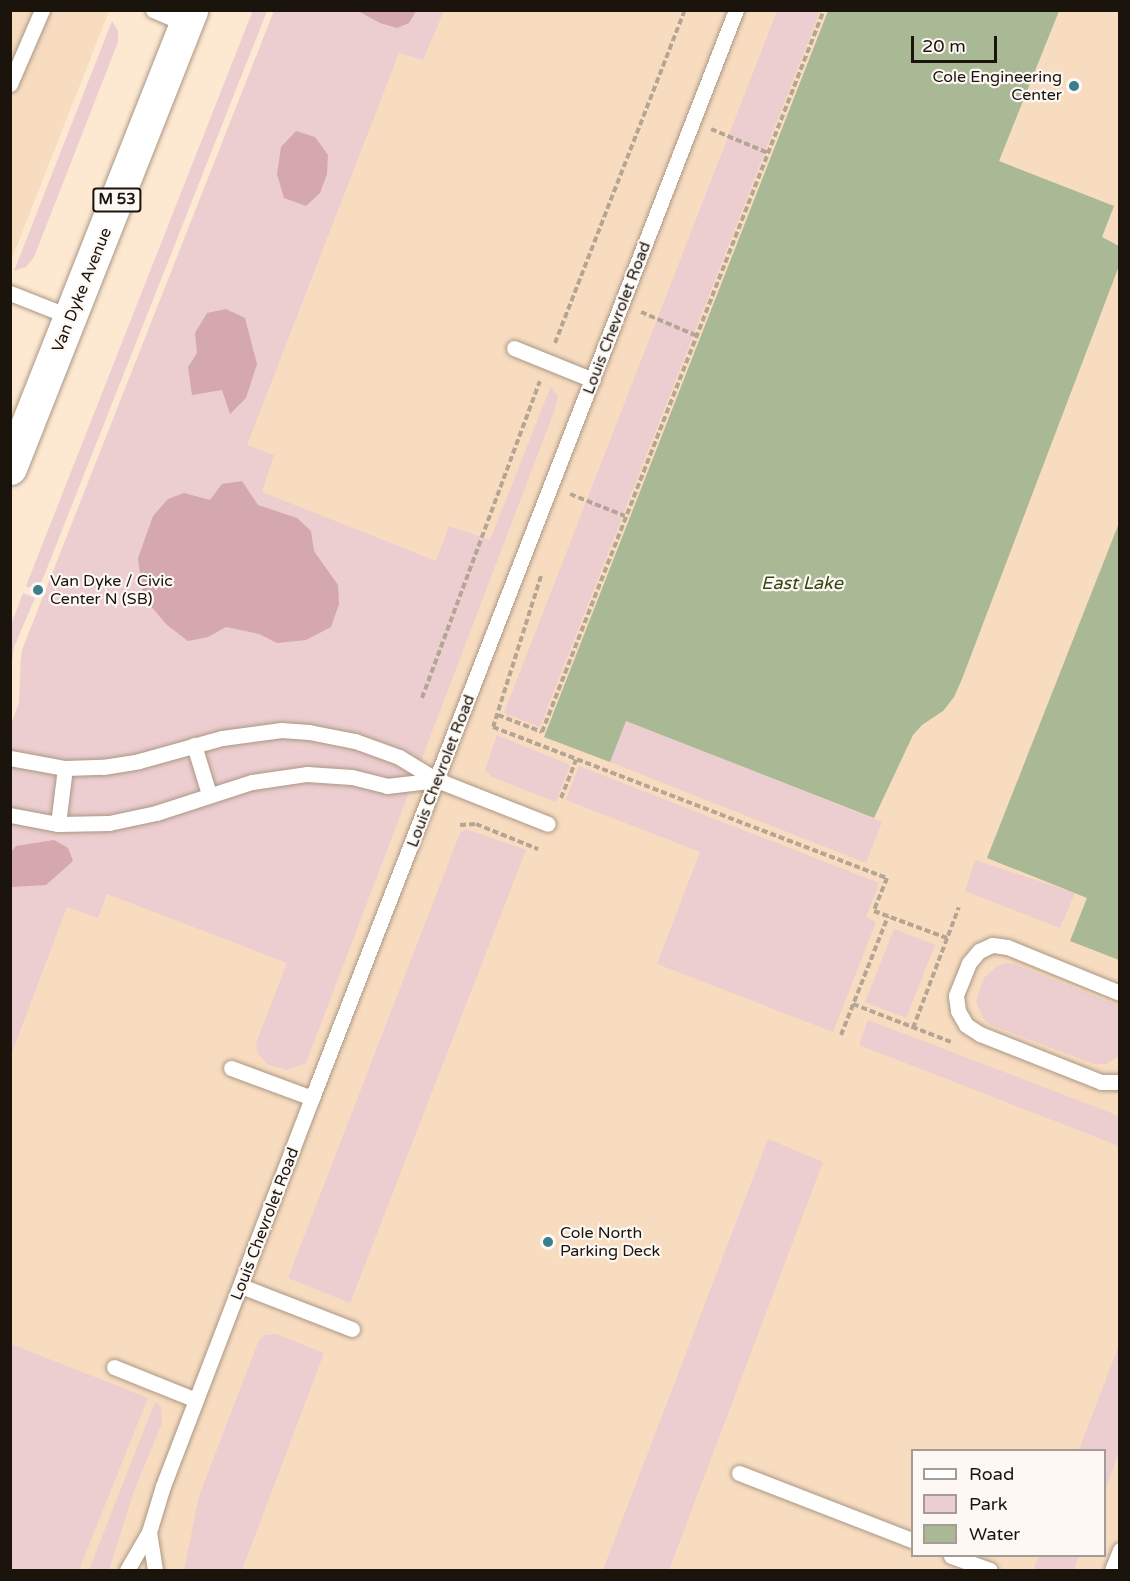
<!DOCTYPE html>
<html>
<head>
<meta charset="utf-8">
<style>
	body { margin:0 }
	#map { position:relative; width:1130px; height:1581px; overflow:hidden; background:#fde8d2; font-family:"Varela Round",sans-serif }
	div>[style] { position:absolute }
	.built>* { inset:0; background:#f7dcc0 }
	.green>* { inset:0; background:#eccdd0 }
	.forest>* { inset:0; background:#d4a8ad }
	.water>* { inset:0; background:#a9b895 }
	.path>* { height:4px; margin-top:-2px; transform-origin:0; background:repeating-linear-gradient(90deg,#b5a594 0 6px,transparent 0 9px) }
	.roads { filter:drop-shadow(0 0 2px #aa9782) drop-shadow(0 0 2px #aa9782) }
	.lane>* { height:15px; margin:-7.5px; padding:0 7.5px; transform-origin:7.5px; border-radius:7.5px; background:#fff }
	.primary>* { height:33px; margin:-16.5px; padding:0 16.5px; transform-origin:16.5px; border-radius:16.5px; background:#fff }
	.dots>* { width:16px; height:16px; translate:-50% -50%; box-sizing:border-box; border:3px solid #fdf8f4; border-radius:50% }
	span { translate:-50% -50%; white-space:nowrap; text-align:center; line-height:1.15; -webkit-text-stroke:4.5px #fdf8f4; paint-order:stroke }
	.shield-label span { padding:2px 4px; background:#fdf8f4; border:2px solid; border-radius:4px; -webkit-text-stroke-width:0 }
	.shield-label { font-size:15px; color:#1b140d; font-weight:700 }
	.poi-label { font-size:16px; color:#1b140d }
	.right { translate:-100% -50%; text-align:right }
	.left { translate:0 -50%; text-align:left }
	.street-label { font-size:16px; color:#1b140d }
	.water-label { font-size:18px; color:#374912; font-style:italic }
	.frame { position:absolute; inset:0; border:12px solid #1b140d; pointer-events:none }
	.legend { position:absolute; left:911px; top:1449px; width:195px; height:108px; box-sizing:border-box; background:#fdf8f4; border:2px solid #a39d98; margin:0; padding:8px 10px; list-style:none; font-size:18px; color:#1b140d }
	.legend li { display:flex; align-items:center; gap:12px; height:30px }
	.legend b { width:30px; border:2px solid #a39d98 }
	.scale { position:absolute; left:911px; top:36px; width:86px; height:27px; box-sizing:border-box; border:3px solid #1b140d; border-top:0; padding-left:8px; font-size:18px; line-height:21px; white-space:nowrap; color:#1b140d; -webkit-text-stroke:4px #fdf8f4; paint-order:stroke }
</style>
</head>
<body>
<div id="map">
	<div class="built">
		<i style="clip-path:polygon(11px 11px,109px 11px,11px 261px)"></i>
		<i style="clip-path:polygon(evenodd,274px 11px,1119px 11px,1119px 1570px,11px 1570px,10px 727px,19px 703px,20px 662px,22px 650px,274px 11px,912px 1450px,1104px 1450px,1104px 1556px,912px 1556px,912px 1450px)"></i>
	</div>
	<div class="green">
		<i style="clip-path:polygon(253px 10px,267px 11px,38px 591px,26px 586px)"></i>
		<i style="clip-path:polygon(274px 11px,444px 11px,423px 60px,399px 53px,247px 445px,274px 455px,262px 492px,436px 561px,449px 526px,490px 540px,551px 386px,558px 396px,555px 409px,306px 1063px,286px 1070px,267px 1064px,257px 1052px,256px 1043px,287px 963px,107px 894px,98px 918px,67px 907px,11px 1055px,10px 727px,19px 703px,22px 650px)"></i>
		<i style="clip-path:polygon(777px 11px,820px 11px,540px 727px,504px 713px)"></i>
		<i style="clip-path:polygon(112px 21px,118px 31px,118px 42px,34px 257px,26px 267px,14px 271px)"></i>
		<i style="clip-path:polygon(23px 593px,35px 598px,14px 647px,11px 670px,11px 625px)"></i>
		<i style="clip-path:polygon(626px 721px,882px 822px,866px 863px,610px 762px)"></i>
		<i style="clip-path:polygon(497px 735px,570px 765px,556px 802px,492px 777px,485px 770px)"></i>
		<i style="clip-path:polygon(579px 766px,879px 883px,866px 917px,876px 922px,833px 1032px,657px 964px,700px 852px,566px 800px)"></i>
		<i style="clip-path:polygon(466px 829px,526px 850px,350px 1303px,288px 1278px,460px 833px)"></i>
		<i style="clip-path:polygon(975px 860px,1075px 893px,1060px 928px,965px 891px)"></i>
		<i style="clip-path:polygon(894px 929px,935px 945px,906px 1018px,865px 1002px)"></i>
		<i style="clip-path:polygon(1004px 963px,1014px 964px,1119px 1006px,1119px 1056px,1106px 1064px,1094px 1064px,991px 1025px,983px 1018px,976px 1001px,984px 978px,996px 967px)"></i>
		<i style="clip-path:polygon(868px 1020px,1119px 1116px,1119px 1146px,859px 1045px)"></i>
		<i style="clip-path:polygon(768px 1139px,823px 1162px,669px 1570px,603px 1570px)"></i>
		<i style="clip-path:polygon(276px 1334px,324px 1353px,242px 1570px,184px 1570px,199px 1496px,259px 1340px,265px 1335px)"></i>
		<i style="clip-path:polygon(11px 1344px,148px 1398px,79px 1570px,11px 1570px)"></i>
		<i style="clip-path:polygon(1119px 1345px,1119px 1452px,1105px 1491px,1104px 1450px,1079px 1450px)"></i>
		<i style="clip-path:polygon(155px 1402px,161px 1407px,162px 1423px,134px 1491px,109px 1570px,89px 1570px)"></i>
		<i style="clip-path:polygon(1039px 1556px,1079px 1556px,1074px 1570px,1041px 1570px,1034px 1568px)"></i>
	</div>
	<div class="forest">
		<i style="clip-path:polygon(358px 11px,416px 11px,409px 23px,397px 28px,380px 23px)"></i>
		<i style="clip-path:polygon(296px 131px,315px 137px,328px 155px,327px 174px,320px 193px,306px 206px,284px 198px,277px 174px,281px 147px)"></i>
		<i style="clip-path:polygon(226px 309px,245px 318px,257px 364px,246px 398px,230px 414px,222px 390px,192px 395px,188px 367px,197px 353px,195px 333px,207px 313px)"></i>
		<i style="clip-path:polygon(242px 481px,258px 505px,297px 518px,311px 531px,314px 551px,338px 585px,339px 604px,331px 627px,306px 640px,277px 643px,259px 634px,226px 627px,208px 637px,188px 641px,167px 625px,143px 597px,138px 558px,153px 516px,168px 499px,184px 493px,210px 500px,222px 484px)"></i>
		<i style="clip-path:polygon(54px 840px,68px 848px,73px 861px,46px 885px,11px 887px,11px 852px,16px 846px)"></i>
	</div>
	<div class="water">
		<i style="clip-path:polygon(828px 11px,1059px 11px,999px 161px,1114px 206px,1102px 237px,1119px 246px,1119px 266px,962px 679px,954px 697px,943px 711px,922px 725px,913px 735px,874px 818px,626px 721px,610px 762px,544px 737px)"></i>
		<i style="clip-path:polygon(1119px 523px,1120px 960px,1119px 960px,1070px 941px,1087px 898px,987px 858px)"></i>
	</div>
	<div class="path">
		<i style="left:711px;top:129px;width:62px;rotate:22.8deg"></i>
		<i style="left:641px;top:312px;width:59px;rotate:23.1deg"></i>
		<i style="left:555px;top:343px;width:357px;rotate:-68.7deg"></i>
		<i style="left:570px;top:494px;width:59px;rotate:21.8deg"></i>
		<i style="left:541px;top:576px;width:158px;rotate:107.6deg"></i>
		<i style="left:493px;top:727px;width:422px;rotate:21deg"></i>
		<i style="left:887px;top:878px;width:35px;rotate:112deg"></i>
		<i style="left:874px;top:911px;width:78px;rotate:20.3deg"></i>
		<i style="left:422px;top:698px;width:338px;rotate:-69.6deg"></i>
		<i style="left:498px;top:715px;width:47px;rotate:21.1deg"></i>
		<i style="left:542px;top:732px;width:775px;rotate:-68.67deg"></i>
		<i style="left:561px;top:798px;width:41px;rotate:-68.5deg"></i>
		<i style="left:460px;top:825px;width:16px;rotate:-4deg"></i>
		<i style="left:476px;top:824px;width:67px;rotate:22deg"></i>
		<i style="left:853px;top:1004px;width:105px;rotate:21.2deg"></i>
		<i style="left:913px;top:1028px;width:129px;rotate:-69.2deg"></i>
		<i style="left:841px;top:1035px;width:128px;rotate:-68.4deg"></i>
	</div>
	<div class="roads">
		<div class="lane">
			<i style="left:153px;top:10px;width:36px;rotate:23deg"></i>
			<i style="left:10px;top:84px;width:81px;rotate:-66.6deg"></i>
			<i style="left:10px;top:293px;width:66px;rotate:21.5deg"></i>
			<i style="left:514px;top:348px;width:85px;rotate:22.1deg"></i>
			<i style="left:194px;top:745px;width:51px;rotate:73deg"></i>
			<i style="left:10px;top:758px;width:56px;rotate:10.3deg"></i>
			<i style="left:65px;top:768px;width:38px;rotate:-2deg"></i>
			<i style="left:103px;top:767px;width:36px;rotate:-9deg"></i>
			<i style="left:139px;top:761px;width:86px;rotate:-15.5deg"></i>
			<i style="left:222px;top:738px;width:60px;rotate:-7.7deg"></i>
			<i style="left:281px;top:730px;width:28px;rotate:4deg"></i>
			<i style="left:309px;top:732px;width:47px;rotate:11.1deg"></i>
			<i style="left:355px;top:741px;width:47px;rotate:20deg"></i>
			<i style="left:399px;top:757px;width:44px;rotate:31.2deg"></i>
			<i style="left:437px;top:780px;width:119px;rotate:21.6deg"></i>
			<i style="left:10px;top:815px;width:49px;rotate:10.6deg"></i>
			<i style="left:58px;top:824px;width:51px;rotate:-1.1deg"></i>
			<i style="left:109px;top:823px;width:48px;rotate:-12deg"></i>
			<i style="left:156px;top:813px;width:101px;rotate:-17.9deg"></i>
			<i style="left:252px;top:782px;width:56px;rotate:-8.3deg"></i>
			<i style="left:307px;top:774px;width:45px;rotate:3.8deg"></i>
			<i style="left:352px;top:777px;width:36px;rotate:14deg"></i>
			<i style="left:387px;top:786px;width:50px;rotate:-6.8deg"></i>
			<i style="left:58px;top:824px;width:56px;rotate:-82.9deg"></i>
			<i style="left:1120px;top:993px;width:122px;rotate:-157.8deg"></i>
			<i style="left:1007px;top:947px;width:15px;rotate:-172deg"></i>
			<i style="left:992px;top:945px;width:14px;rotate:155deg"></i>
			<i style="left:979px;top:951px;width:16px;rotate:130deg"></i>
			<i style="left:969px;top:963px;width:35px;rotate:112deg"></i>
			<i style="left:956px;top:996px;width:15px;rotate:82deg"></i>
			<i style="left:958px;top:1011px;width:16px;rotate:60deg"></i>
			<i style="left:966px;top:1025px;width:17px;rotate:33deg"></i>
			<i style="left:980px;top:1034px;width:130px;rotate:21.6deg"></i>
			<i style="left:1101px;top:1082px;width:19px"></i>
			<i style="left:231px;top:1068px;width:86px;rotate:20.3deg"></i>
			<i style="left:241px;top:1286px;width:119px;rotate:21.2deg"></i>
			<i style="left:114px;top:1367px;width:88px;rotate:21.9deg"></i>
			<i style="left:739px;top:1473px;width:186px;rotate:21.2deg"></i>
			<i style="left:149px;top:1532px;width:38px;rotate:81deg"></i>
			<i style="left:951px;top:1556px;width:41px;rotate:19.7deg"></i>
			<i style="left:127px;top:1570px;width:44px;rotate:-59.9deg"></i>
			<i style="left:149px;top:1532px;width:48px;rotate:-73.1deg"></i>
			<i style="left:163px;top:1486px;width:416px;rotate:-69deg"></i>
			<i style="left:312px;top:1098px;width:1168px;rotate:-68.71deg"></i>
			<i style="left:1112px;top:1570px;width:22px;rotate:-68deg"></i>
		</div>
		<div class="primary">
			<i style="left:10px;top:468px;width:492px;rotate:-68.4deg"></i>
		</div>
	</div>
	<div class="dots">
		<i style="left:1074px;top:86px;background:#3b7f8d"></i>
		<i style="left:38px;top:590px;background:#3b7f8d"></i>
		<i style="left:548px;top:1242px;background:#3b7f8d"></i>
	</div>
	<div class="shield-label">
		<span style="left:117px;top:200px">M 53</span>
	</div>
	<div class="poi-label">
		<span class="right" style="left:1062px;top:86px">Cole Engineering<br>Center</span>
		<span class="left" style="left:50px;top:590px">Van Dyke / Civic<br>Center N (SB)</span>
		<span class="left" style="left:560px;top:1242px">Cole North<br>Parking Deck</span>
	</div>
	<div class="street-label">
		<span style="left:82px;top:290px;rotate:-68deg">Van Dyke Avenue</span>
		<span style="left:617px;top:318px;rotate:-69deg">Louis Chevrolet Road</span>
		<span style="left:441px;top:771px;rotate:-69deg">Louis Chevrolet Road</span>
		<span style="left:265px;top:1224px;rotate:-69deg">Louis Chevrolet Road</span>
	</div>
	<div class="water-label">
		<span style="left:802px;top:583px">East Lake</span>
	</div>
	<div class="frame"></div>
	<ul class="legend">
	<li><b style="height:8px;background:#fff"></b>Road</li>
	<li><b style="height:16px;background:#eccdd0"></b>Park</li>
	<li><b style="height:16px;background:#a9b895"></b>Water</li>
	</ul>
	<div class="scale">20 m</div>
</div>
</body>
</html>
